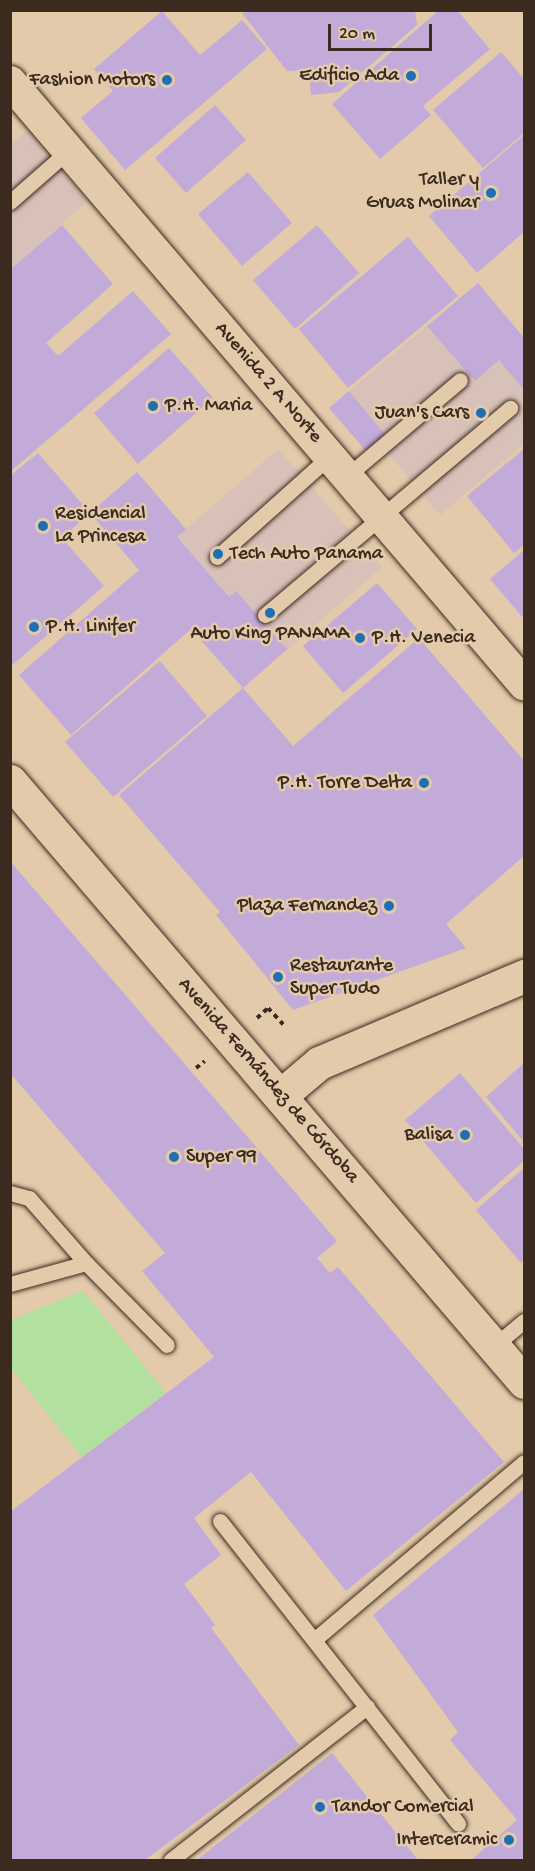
<!DOCTYPE html>
<html>
<head>
<meta charset="utf-8">
<style>
	body { margin:0 }
	#map { position:relative; width:535px; height:1871px; overflow:hidden; background:#e2caab; font-family:"Gochi Hand",sans-serif }
	div>[style] { position:absolute }
	.built>* { inset:0; background:#d8c1b9 }
	.green>* { inset:0; background:#b2e09f }
	.building>* { inset:0; background:#c2abd9 }
	.path>* { height:4px; margin-top:-2px; transform-origin:0; background:repeating-linear-gradient(90deg,#3b2a1e 0 4.5px,transparent 0 9px) }
	.roads { filter:drop-shadow(0 0 2px #3b2a1e) drop-shadow(0 0 2px #3b2a1e) }
	.lane>* { height:15px; margin:-7.5px; padding:0 7.5px; transform-origin:7.5px; border-radius:7.5px; background:#e2caab }
	.street>* { height:32px; margin:-16px; padding:0 16px; transform-origin:16px; border-radius:16px; background:#e2caab }
	.secondary>* { height:33px; margin:-16.5px; padding:0 16.5px; transform-origin:16.5px; border-radius:16.5px; background:#e2caab }
	.dots>* { width:16px; height:16px; translate:-50% -50%; box-sizing:border-box; border:3px solid #e2caab; border-radius:50% }
	span { translate:-50% -50%; white-space:nowrap; text-align:center; line-height:1.15; -webkit-text-stroke:5px #e2caab; paint-order:stroke }
	.poi-label { font-size:20px; color:#3b2a1e }
	.right { translate:-100% -50%; text-align:right }
	.left { translate:0 -50%; text-align:left }
	.street-label { font-size:20px; color:#3b2a1e }
	.frame { position:absolute; inset:0; border:12px solid #3b2a1e; pointer-events:none }
	.scale { position:absolute; left:328px; top:24px; width:104px; height:27px; box-sizing:border-box; border:3px solid #3b2a1e; border-top:0; padding-left:8px; font-size:18px; line-height:21px; white-space:nowrap; color:#3b2a1e; -webkit-text-stroke:4px #e2caab; paint-order:stroke }
</style>
</head>
<body>
<div id="map">
	<div class="built">
		<i style="clip-path:polygon(27px 131px,87px 201px,11px 270px,10px 145px)"></i>
		<i style="clip-path:polygon(478px 283px,524px 338px,524px 444px,440px 515px,378px 441px,366px 451px,329px 408px)"></i>
		<i style="clip-path:polygon(278px 449px,382px 567px,243px 688px,139px 570px)"></i>
	</div>
	<div class="green">
		<i style="clip-path:polygon(83px 1291px,166px 1393px,82px 1457px,11px 1369px,10px 1320px)"></i>
	</div>
	<div class="building">
		<i style="clip-path:polygon(258px 10px,415px 10px,417px 25px,339px 92px,311px 95px,309px 70px,287px 71px,242px 13px)"></i>
		<i style="clip-path:polygon(439px 10px,457px 10px,490px 49px,423px 106px,431px 115px,380px 159px,332px 104px)"></i>
		<i style="clip-path:polygon(162px 11px,200px 55px,242px 20px,267px 49px,125px 170px,81px 118px,113px 91px,94px 69px)"></i>
		<i style="clip-path:polygon(501px 52px,524px 79px,524px 133px,483px 168px,433px 110px)"></i>
		<i style="clip-path:polygon(215px 105px,246px 140px,186px 193px,155px 158px)"></i>
		<i style="clip-path:polygon(524px 135px,524px 232px,477px 273px,429px 216px)"></i>
		<i style="clip-path:polygon(248px 172px,292px 223px,242px 266px,198px 214px)"></i>
		<i style="clip-path:polygon(62px 225px,113px 284px,46px 343px,58px 356px,133px 291px,171px 334px,10px 472px,10px 270px)"></i>
		<i style="clip-path:polygon(317px 225px,359px 273px,295px 329px,253px 280px)"></i>
		<i style="clip-path:polygon(408px 237px,458px 296px,348px 388px,299px 329px)"></i>
		<i style="clip-path:polygon(478px 283px,524px 338px,524px 390px,499px 360px,475px 381px,427px 326px)"></i>
		<i style="clip-path:polygon(169px 348px,213px 398px,138px 464px,94px 413px)"></i>
		<i style="clip-path:polygon(349px 391px,385px 435px,366px 451px,329px 408px)"></i>
		<i style="clip-path:polygon(524px 449px,524px 545px,514px 553px,467px 496px)"></i>
		<i style="clip-path:polygon(38px 453px,90px 513px,62px 538px,104px 586px,10px 667px,10px 476px)"></i>
		<i style="clip-path:polygon(137px 472px,186px 529px,177px 537px,229px 597px,236px 591px,287px 649px,243px 688px,191px 629px,71px 735px,19px 675px,139px 570px,90px 513px)"></i>
		<i style="clip-path:polygon(524px 550px,524px 619px,490px 579px)"></i>
		<i style="clip-path:polygon(377px 583px,417px 629px,343px 693px,303px 646px)"></i>
		<i style="clip-path:polygon(419px 638px,524px 761px,524px 856px,446px 924px,466px 948px,293px 1010px,216px 915px,220px 912px,119px 795px,243px 688px,293px 746px)"></i>
		<i style="clip-path:polygon(160px 661px,207px 716px,113px 797px,65px 742px)"></i>
		<i style="clip-path:polygon(10px 861px,337px 1241px,317px 1258px,330px 1273px,338px 1267px,504px 1462px,346px 1591px,251px 1472px,194px 1518px,221px 1555px,184px 1584px,215px 1625px,211px 1628px,299px 1745px,145px 1860px,10px 1860px,10px 1512px,214px 1357px,142px 1271px,165px 1253px,10px 1073px)"></i>
		<i style="clip-path:polygon(524px 1063px,524px 1142px,486px 1097px)"></i>
		<i style="clip-path:polygon(460px 1073px,524px 1149px,524px 1161px,476px 1203px,405px 1120px)"></i>
		<i style="clip-path:polygon(524px 1168px,524px 1260px,521px 1263px,476px 1210px)"></i>
		<i style="clip-path:polygon(524px 1489px,524px 1860px,471px 1860px,517px 1820px,450px 1740px,458px 1732px,373px 1615px)"></i>
		<i style="clip-path:polygon(332px 1753px,418px 1860px,197px 1860px)"></i>
	</div>
	<div class="path">
		<i style="left:257px;top:1018px;width:15px;rotate:-42deg"></i>
		<i style="left:268px;top:1008px;width:26px;rotate:47deg"></i>
		<i style="left:196px;top:1068px;width:11px;rotate:-38deg"></i>
	</div>
	<div class="roads">
		<div class="lane">
			<i style="left:10px;top:202px;width:79px;rotate:-41.4deg"></i>
			<i style="left:347px;top:476px;width:148px;rotate:-40.3deg"></i>
			<i style="left:217px;top:557px;width:152px;rotate:-41.8deg"></i>
			<i style="left:265px;top:615px;width:321px;rotate:-40.2deg"></i>
			<i style="left:10px;top:1193px;width:20px;rotate:15deg"></i>
			<i style="left:29px;top:1198px;width:86px;rotate:48.8deg"></i>
			<i style="left:10px;top:1284px;width:79px;rotate:-15.4deg"></i>
			<i style="left:86px;top:1263px;width:115px;rotate:45.4deg"></i>
			<i style="left:494px;top:1346px;width:39px;rotate:-40deg"></i>
			<i style="left:220px;top:1521px;width:385px;rotate:51.8deg"></i>
			<i style="left:314px;top:1640px;width:275px;rotate:-40.3deg"></i>
			<i style="left:171px;top:1860px;width:249px;rotate:-38deg"></i>
		</div>
		<div class="street">
			<i style="left:10px;top:82px;width:792px;rotate:49.51deg"></i>
		</div>
		<div class="secondary">
			<i style="left:10px;top:781px;width:791px;rotate:49.46deg"></i>
			<i style="left:280px;top:1096px;width:51px;rotate:-40.2deg"></i>
			<i style="left:319px;top:1063px;width:223px;rotate:-23deg"></i>
		</div>
	</div>
	<div class="dots">
		<i style="left:411px;top:76px;background:#1f6fb2"></i>
		<i style="left:167px;top:80px;background:#1f6fb2"></i>
		<i style="left:491px;top:193px;background:#1f6fb2"></i>
		<i style="left:153px;top:406px;background:#1f6fb2"></i>
		<i style="left:481px;top:413px;background:#1f6fb2"></i>
		<i style="left:43px;top:526px;background:#1f6fb2"></i>
		<i style="left:218px;top:554px;background:#1f6fb2"></i>
		<i style="left:270px;top:613px;background:#1f6fb2"></i>
		<i style="left:34px;top:627px;background:#1f6fb2"></i>
		<i style="left:360px;top:638px;background:#1f6fb2"></i>
		<i style="left:424px;top:783px;background:#1f6fb2"></i>
		<i style="left:389px;top:906px;background:#1f6fb2"></i>
		<i style="left:278px;top:977px;background:#1f6fb2"></i>
		<i style="left:465px;top:1135px;background:#1f6fb2"></i>
		<i style="left:174px;top:1157px;background:#1f6fb2"></i>
		<i style="left:320px;top:1807px;background:#1f6fb2"></i>
		<i style="left:509px;top:1840px;background:#1f6fb2"></i>
	</div>
	<div class="poi-label">
		<span class="right" style="left:399px;top:76px">Edificio Ada</span>
		<span class="right" style="left:155px;top:80px">Fashion Motors</span>
		<span class="right" style="left:479px;top:192px">Taller y<br>Gruas Molinar</span>
		<span class="left" style="left:165px;top:406px">P.H. Maria</span>
		<span class="right" style="left:469px;top:413px">Juan's Cars</span>
		<span class="left" style="left:55px;top:526px">Residencial<br>La Princesa</span>
		<span class="left" style="left:230px;top:554px">Tech Auto Panama</span>
		<span class="left" style="left:46px;top:627px">P.H. Linifer</span>
		<span style="left:270px;top:634px">Auto King PANAMA</span>
		<span class="left" style="left:372px;top:638px">P.H. Venecia</span>
		<span class="right" style="left:412px;top:783px">P.H. Torre Delta</span>
		<span class="right" style="left:377px;top:906px">Plaza Fernandez</span>
		<span class="left" style="left:290px;top:978px">Restaurante<br>Super Tudo</span>
		<span class="right" style="left:453px;top:1135px">Balisa</span>
		<span class="left" style="left:186px;top:1157px">Super 99</span>
		<span class="left" style="left:332px;top:1807px">Tandor Comercial</span>
		<span class="right" style="left:497px;top:1840px">Interceramic</span>
	</div>
	<div class="street-label">
		<span style="left:268px;top:383px;rotate:49deg">Avenida 2 A Norte</span>
		<span style="left:268px;top:1081px;rotate:49deg">Avenida Fernández de Córdoba</span>
	</div>
	<div class="frame"></div>
	<div class="scale">20 m</div>
</div>
</body>
</html>
